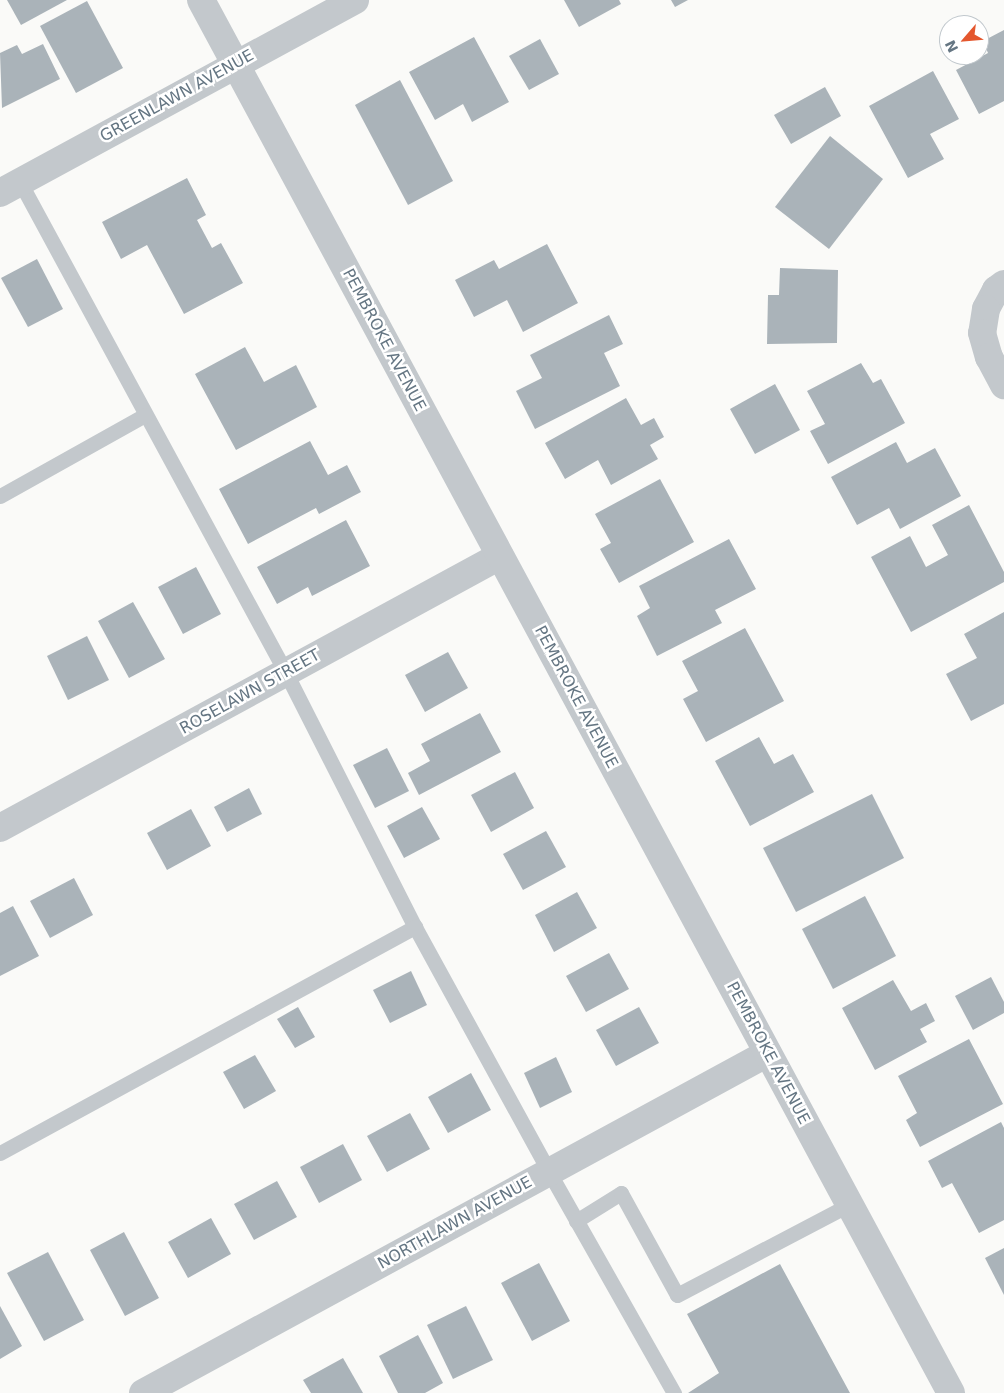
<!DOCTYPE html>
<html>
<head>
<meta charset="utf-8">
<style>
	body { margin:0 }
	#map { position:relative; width:1004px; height:1393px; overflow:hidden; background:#fafaf8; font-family:"DejaVu Sans",sans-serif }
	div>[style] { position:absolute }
	.building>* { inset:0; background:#aab3b9 }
	.service>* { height:15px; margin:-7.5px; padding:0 7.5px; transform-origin:7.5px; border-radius:7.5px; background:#c3c8cc }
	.minor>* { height:28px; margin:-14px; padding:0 14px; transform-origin:14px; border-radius:14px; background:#c3c8cc }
	.tertiary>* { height:28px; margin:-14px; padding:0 14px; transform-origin:14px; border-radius:14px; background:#c3c8cc }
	span { translate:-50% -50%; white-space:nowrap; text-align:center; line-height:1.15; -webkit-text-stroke:5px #fff; paint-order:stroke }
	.street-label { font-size:16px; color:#657683 }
	.north { position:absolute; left:939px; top:15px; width:50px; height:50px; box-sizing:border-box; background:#fff; border:1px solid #c1c8cd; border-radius:50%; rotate:243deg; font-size:14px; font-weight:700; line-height:20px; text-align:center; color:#657683 }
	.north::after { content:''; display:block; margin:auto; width:18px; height:22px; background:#e4572e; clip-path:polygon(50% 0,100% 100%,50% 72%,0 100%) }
</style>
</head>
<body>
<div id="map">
	<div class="building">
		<i style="clip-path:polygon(7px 0,67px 0,21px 25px)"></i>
		<i style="clip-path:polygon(564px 0,619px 0,621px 4px,579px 27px)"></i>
		<i style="clip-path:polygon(671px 0,688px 0,675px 7px)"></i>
		<i style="clip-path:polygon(87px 1px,123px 68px,76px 93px,40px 26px)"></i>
		<i style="clip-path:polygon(1004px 30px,1004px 101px,979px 114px,956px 70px,988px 53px,983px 41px)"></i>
		<i style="clip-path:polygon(474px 37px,509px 102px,472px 122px,463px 104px,435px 120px,409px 72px)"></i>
		<i style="clip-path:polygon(540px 39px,559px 74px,529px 90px,509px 56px)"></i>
		<i style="clip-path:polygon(43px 44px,60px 79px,2px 108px,0 53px,17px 45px,22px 54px)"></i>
		<i style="clip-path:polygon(933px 71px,959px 119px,930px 134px,944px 159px,908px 178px,869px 106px)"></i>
		<i style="clip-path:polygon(400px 80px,453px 181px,408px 205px,355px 105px)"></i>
		<i style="clip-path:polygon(825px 87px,841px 116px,791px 144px,774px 115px)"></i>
		<i style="clip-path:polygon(830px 136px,883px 179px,829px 249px,775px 207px)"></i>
		<i style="clip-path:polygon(187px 178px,206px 215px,197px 220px,212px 248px,221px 243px,243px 283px,184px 314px,147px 245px,121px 259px,102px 222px)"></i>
		<i style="clip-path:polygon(547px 244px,578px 303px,523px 332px,507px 300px,474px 317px,455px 280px,494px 260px,499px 269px)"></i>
		<i style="clip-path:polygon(37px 259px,63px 309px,28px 327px,1px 278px)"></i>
		<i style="clip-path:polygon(780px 268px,838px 270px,837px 343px,767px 344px,768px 295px,779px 295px)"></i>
		<i style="clip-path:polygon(609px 315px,623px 344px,604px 353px,620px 386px,535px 429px,516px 391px,542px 378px,530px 355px)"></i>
		<i style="clip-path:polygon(245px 347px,264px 382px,296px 365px,317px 407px,236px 450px,195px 374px)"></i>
		<i style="clip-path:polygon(861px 363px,873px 383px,881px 379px,905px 423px,828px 464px,810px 431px,825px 424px,807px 391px)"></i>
		<i style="clip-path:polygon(775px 384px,800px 430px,755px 454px,730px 409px)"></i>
		<i style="clip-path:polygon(626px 398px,641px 425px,654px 418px,664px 437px,650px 445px,658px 459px,611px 485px,598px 460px,565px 479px,545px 443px)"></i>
		<i style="clip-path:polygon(310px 441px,328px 475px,347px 465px,361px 492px,319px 514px,316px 508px,248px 544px,219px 489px)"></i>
		<i style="clip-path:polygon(896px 442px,907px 463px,935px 448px,961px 496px,900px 529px,889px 508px,857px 525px,831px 477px)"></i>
		<i style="clip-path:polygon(660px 479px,694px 542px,619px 583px,600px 549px,611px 543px,595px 514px)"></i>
		<i style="clip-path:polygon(969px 505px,1004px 572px,1004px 582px,911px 632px,871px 557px,910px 536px,926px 567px,948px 555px,932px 525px)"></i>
		<i style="clip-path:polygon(346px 520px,370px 566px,312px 596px,308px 587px,277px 604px,257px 567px)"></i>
		<i style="clip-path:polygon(729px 539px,756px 589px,715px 610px,722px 623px,657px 656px,637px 616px,650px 608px,639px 586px)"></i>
		<i style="clip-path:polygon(196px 567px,221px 614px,183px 634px,158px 587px)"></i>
		<i style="clip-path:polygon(133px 602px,165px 659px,129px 678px,98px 621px)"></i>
		<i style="clip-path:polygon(1004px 612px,1004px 704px,971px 721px,946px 674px,977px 658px,964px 634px)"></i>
		<i style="clip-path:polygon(745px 628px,784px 701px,706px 742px,683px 699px,698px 691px,682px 661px)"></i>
		<i style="clip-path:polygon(87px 636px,109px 680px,68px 700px,47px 656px)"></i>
		<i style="clip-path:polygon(448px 652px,468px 688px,425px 712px,405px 675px)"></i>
		<i style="clip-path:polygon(480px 713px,501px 752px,419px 795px,408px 773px,430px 761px,421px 744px)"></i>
		<i style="clip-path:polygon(759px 737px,774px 764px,793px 754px,814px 792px,750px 826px,715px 761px)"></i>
		<i style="clip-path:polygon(387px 748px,409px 791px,375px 808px,353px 765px)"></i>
		<i style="clip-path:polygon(515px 772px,534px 808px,491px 832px,471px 795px)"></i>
		<i style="clip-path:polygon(249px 788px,262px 814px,227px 832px,214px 807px)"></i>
		<i style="clip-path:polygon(872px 794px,904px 858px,796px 912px,763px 848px)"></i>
		<i style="clip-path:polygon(422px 807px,440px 839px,404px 858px,387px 826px)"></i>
		<i style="clip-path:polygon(191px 809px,211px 846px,167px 870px,147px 833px)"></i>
		<i style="clip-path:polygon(546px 831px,566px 867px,523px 890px,503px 854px)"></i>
		<i style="clip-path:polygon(74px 878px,93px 915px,50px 938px,30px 901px)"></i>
		<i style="clip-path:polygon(577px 892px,597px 928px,554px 952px,535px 915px)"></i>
		<i style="clip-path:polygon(865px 896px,896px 956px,833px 989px,802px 929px)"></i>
		<i style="clip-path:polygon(13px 906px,39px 956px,0 976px,0 913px)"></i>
		<i style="clip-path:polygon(609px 953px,629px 989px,586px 1012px,566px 976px)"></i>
		<i style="clip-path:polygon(411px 971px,427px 1005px,390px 1023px,373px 990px)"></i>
		<i style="clip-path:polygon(991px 977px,1004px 1002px,1004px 1013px,973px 1030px,955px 996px)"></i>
		<i style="clip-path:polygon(893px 980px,911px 1011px,926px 1003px,935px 1021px,920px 1029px,927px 1042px,875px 1070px,842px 1008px)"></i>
		<i style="clip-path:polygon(298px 1007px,315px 1037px,295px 1048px,277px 1019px)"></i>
		<i style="clip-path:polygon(639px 1007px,659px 1043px,616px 1066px,596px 1030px)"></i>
		<i style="clip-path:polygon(969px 1039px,1003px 1104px,920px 1147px,906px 1120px,917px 1113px,898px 1076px)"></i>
		<i style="clip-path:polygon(255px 1055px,276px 1091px,244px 1109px,223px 1072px)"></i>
		<i style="clip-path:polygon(556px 1057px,572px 1092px,540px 1108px,524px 1073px)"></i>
		<i style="clip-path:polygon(471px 1073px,491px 1110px,448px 1133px,428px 1097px)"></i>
		<i style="clip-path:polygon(410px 1113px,430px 1149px,387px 1172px,367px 1136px)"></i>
		<i style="clip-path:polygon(1001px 1122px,1004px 1128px,1004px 1220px,979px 1233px,952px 1183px,942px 1188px,928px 1161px)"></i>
		<i style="clip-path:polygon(343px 1144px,362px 1180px,319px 1203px,300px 1167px)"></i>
		<i style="clip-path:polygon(277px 1181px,297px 1217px,254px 1240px,234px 1204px)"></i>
		<i style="clip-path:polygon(211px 1218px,231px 1254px,188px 1278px,168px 1242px)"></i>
		<i style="clip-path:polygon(124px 1232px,159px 1298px,125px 1316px,90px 1250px)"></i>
		<i style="clip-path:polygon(1004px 1248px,1004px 1295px,985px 1258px)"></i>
		<i style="clip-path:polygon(48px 1252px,84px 1320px,44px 1341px,7px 1273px)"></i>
		<i style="clip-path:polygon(539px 1263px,570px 1321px,532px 1341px,501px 1283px)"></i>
		<i style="clip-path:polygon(780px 1264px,850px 1393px,688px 1393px,719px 1373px,687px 1314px)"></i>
		<i style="clip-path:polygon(0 1306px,22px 1346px,0 1359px)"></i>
		<i style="clip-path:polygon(466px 1306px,493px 1360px,453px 1379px,427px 1325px)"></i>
		<i style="clip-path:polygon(418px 1335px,443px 1383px,425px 1393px,398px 1393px,379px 1356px)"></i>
		<i style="clip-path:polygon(343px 1358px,363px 1393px,311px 1393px,303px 1380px)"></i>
	</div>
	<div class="service">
		<i style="left:20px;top:182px;width:558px;rotate:61.55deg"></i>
		<i style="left:286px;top:673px;width:285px;rotate:63.1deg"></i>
		<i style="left:415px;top:927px;width:279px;rotate:61.3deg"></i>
		<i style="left:549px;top:1172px;width:254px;rotate:60.5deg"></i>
		<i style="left:0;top:496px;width:166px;rotate:-29.2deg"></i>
		<i style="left:0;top:1153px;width:473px;rotate:-28.6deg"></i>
		<i style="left:576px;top:1221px;width:53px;rotate:-31.9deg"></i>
		<i style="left:621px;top:1193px;width:116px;rotate:61.2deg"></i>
		<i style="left:677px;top:1295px;width:195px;rotate:-27.7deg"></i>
	</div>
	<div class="minor">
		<i style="left:0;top:193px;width:404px;rotate:-28.5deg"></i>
		<i style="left:1004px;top:284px;width:10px;rotate:143deg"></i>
		<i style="left:996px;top:290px;width:21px;rotate:118deg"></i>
		<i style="left:986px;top:309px;width:24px;rotate:99deg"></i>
		<i style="left:982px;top:333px;width:25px;rotate:74deg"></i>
		<i style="left:989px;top:357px;width:32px;rotate:62deg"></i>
		<i style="left:0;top:828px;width:569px;rotate:-28.55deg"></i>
		<i style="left:143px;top:1393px;width:711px;rotate:-28.55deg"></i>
	</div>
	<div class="tertiary">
		<i style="left:201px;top:0;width:1582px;rotate:61.7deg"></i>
	</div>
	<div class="street-label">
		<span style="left:177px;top:96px;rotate:-29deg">GREENLAWN AVENUE</span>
		<span style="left:384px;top:340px;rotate:62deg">PEMBROKE AVENUE</span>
		<span style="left:250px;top:692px;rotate:-29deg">ROSELAWN STREET</span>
		<span style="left:576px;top:697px;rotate:62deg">PEMBROKE AVENUE</span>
		<span style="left:768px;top:1053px;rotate:62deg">PEMBROKE AVENUE</span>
		<span style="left:455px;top:1223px;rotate:-29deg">NORTHLAWN AVENUE</span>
	</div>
	<div class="north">N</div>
</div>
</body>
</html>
